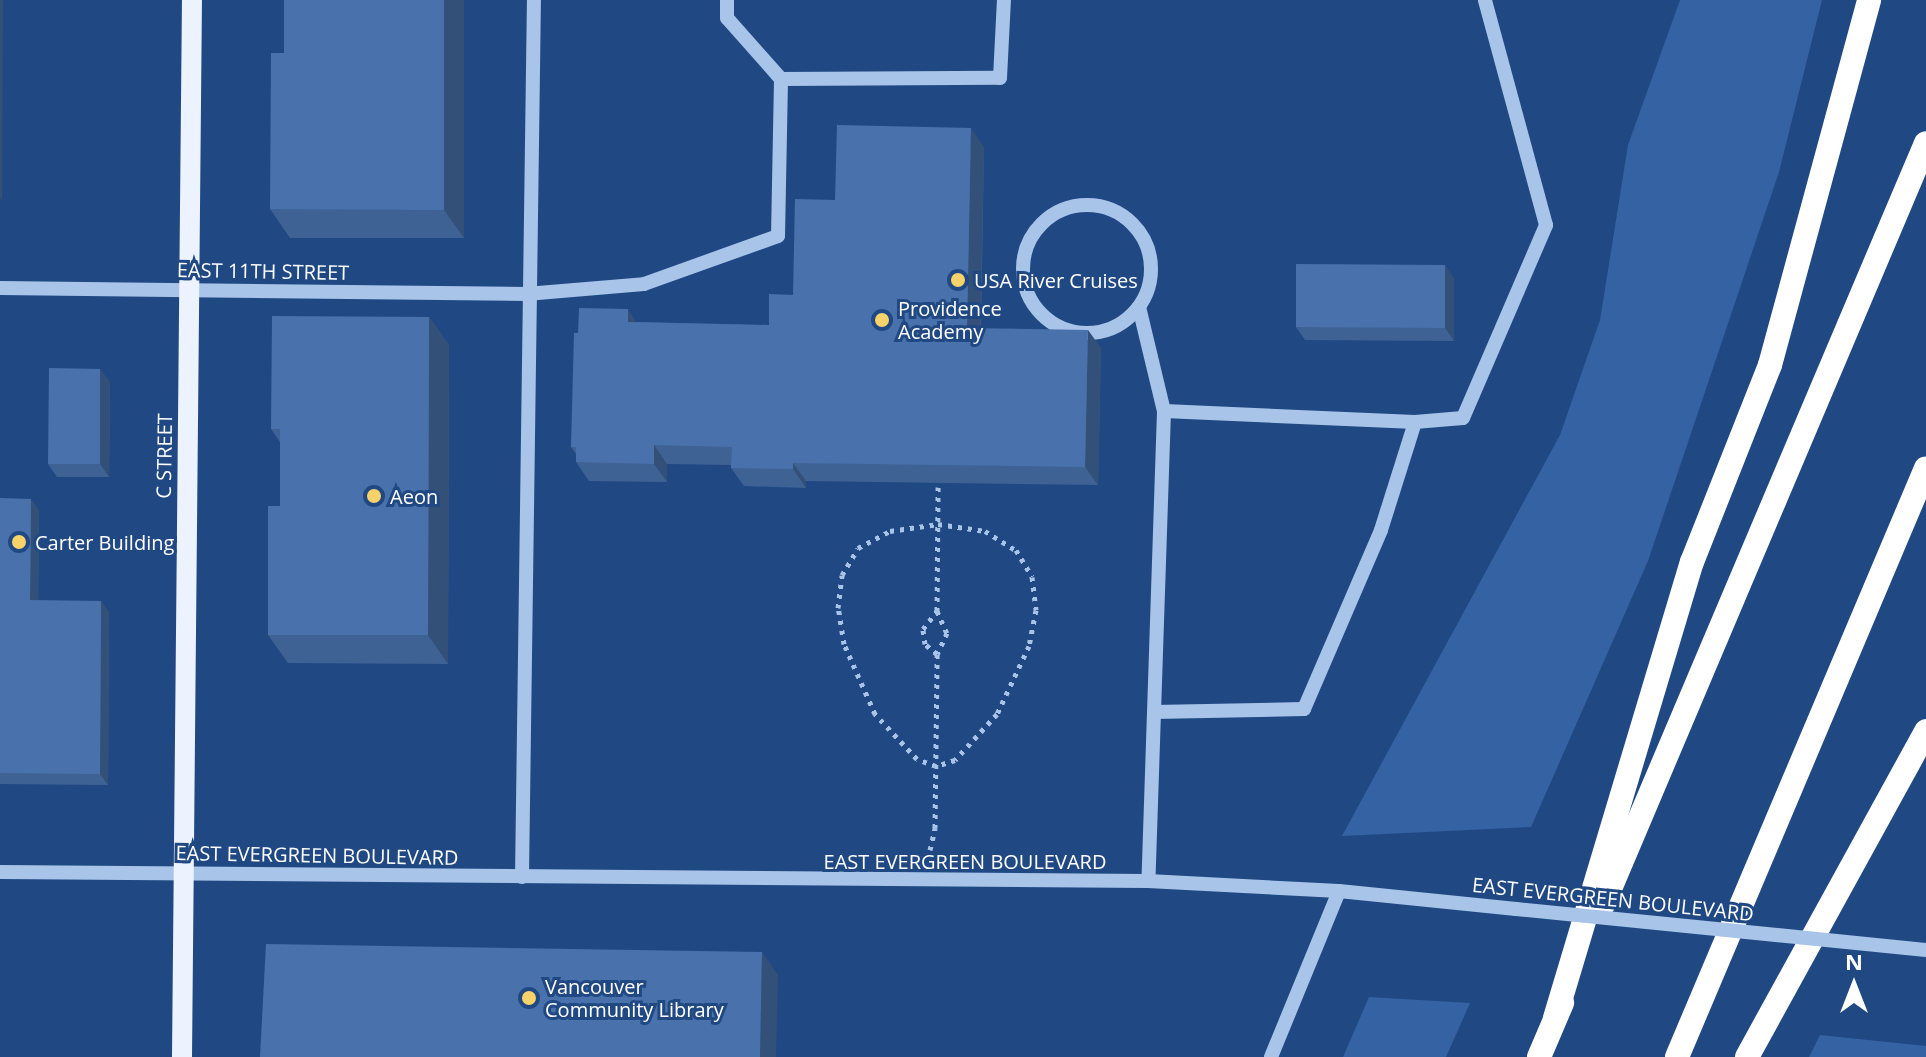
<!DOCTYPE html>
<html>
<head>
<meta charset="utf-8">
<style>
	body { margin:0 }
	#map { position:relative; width:1926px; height:1057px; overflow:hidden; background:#204984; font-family:"Open Sans",sans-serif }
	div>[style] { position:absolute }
	.green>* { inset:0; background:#3462a2 }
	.path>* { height:5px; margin-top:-2.5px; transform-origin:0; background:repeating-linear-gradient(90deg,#a8c4e9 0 4px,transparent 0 10px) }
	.minor>* { height:14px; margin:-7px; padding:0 7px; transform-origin:7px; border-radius:7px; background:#a8c4e9 }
	.minor>.ring { margin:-7px; padding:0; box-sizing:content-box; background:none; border:14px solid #a8c4e9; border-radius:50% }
	.major>* { height:20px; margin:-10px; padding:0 10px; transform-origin:10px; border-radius:10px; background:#ecf2fe }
	.highway>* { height:24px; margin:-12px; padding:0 12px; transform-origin:12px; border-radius:12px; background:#fff }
	.minor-bridge>* { height:14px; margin:-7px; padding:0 7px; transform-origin:7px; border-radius:7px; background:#a8c4e9 }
	.wall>* { inset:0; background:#3f6295 }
	.shaded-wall>* { inset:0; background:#335079 }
	.building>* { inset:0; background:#4972ad }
	.dots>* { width:22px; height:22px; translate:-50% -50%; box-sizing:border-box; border:4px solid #204984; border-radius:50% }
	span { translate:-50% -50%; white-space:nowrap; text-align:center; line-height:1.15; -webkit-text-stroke:6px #204984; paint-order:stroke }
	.street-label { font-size:20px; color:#fff }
	.poi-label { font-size:20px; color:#fff }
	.left { translate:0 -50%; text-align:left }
	.north { position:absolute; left:1814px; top:945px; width:80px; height:80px; -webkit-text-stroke:6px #204984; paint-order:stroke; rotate:0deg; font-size:22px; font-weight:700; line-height:32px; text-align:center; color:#fff }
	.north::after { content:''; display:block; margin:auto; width:28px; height:36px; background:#fff; clip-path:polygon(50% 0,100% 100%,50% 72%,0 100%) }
</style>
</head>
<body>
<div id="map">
	<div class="green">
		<i style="clip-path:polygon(1680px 0,1822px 0,1779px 172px,1648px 561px,1531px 827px,1342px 836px,1560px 435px,1600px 320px,1628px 145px)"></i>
		<i style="clip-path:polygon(1369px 997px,1470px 1003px,1446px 1057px,1343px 1057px)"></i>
		<i style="clip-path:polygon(1820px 1035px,1926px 1046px,1926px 1057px,1809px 1057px)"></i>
	</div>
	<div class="path">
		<i style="left:938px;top:524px;width:48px;rotate:8.5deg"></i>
		<i style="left:985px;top:531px;width:36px;rotate:32deg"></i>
		<i style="left:1016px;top:550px;width:31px;rotate:59deg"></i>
		<i style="left:1032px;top:577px;width:33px;rotate:83deg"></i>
		<i style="left:1036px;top:610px;width:37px;rotate:101deg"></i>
		<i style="left:1029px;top:646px;width:75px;rotate:115.2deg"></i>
		<i style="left:997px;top:714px;width:62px;rotate:132.4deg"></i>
		<i style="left:955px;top:760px;width:20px;rotate:162deg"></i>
		<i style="left:936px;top:766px;width:20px;rotate:-160deg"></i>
		<i style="left:917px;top:759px;width:62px;rotate:-133deg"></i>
		<i style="left:875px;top:714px;width:77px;rotate:-113.9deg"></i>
		<i style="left:844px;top:644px;width:36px;rotate:-99deg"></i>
		<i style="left:838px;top:608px;width:33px;rotate:-83deg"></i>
		<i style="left:842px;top:575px;width:31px;rotate:-59deg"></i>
		<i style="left:858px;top:548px;width:36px;rotate:-28deg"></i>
		<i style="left:890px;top:531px;width:49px;rotate:-8.3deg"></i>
		<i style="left:937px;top:611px;width:124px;rotate:-89.5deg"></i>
		<i style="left:930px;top:850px;width:23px;rotate:-77deg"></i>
		<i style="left:935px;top:828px;width:174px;rotate:-89.3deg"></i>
		<i style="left:937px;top:654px;width:16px;rotate:-140deg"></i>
		<i style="left:925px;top:644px;width:15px;rotate:-98deg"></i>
		<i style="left:923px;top:629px;width:23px;rotate:-52deg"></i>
		<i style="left:937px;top:611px;width:24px;rotate:66deg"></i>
		<i style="left:947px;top:633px;width:23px;rotate:115deg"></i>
	</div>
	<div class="minor">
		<i style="left:781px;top:79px;width:219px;rotate:-0.3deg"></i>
		<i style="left:1000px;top:78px;width:78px;rotate:-87.1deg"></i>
		<i class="ring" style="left:1023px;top:205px;width:114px;height:114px"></i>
		<i style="left:0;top:288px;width:526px;rotate:0.65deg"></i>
		<i style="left:526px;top:294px;width:118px;rotate:-4.8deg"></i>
		<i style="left:644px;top:284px;width:142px;rotate:-19.7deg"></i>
		<i style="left:778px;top:236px;width:157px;rotate:-88.9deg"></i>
		<i style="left:781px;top:79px;width:81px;rotate:-131.5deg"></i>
		<i style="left:727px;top:18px;width:18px;rotate:-90deg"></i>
		<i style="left:1139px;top:307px;width:107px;rotate:76.5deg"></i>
		<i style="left:1164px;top:411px;width:470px;rotate:91.9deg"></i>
		<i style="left:1415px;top:422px;width:48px;rotate:-4.8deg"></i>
		<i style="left:1463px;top:418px;width:210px;rotate:-66.7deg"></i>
		<i style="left:1546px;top:225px;width:233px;rotate:-105.2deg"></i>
		<i style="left:1154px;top:712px;width:150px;rotate:-1.1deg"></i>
		<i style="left:1304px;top:709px;width:195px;rotate:-66.7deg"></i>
		<i style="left:1381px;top:530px;width:113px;rotate:-72.5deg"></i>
		<i style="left:1415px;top:422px;width:251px;rotate:-177.5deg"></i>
		<i style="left:0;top:872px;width:1148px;rotate:0.45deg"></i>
		<i style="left:1148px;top:881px;width:191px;rotate:3deg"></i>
		<i style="left:1339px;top:891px;width:178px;rotate:5.8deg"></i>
		<i style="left:522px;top:877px;width:877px;rotate:-89.22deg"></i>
		<i style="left:1271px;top:1057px;width:179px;rotate:-67.7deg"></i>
	</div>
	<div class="major">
		<i style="left:182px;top:1057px;width:1057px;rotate:-89.46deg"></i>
	</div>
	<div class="highway">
		<i style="left:1604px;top:903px;width:825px;rotate:-67.04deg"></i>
		<i style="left:1555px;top:1018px;width:476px;rotate:-73.3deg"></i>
		<i style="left:1692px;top:562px;width:212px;rotate:-68.4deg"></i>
		<i style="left:1770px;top:365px;width:378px;rotate:-74.8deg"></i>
		<i style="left:1539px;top:1057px;width:59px;rotate:-66.9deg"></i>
		<i style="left:1677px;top:1057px;width:639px;rotate:-67.08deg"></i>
		<i style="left:1747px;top:1057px;width:372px;rotate:-61.2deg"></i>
	</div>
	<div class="minor-bridge">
		<i style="left:1516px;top:909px;width:412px;rotate:5.7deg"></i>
	</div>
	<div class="wall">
		<i style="clip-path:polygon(284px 0,464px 0,464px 238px,290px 238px,270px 209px,284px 53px)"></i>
		<i style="clip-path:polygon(984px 147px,981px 329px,1101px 348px,1098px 485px,806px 481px,806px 488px,744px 486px,731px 468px,731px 465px,667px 464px,667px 482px,589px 481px,576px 462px,576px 454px,571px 447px,578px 333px,637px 322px,769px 325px,793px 295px,835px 200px)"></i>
		<i style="clip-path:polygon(1454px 278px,1454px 341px,1305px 340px,1296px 327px)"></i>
		<i style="clip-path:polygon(429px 317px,449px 345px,448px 664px,288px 663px,268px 635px,280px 506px,280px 442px,271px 429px)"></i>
		<i style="clip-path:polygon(110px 382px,109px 477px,57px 477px,48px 464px)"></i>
		<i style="clip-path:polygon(0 498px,39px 510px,38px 601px,109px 612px,108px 785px,0 784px)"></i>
	</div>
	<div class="shaded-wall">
		<i style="clip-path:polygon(0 0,3px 0,2px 201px,0 198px)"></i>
		<i style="clip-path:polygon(444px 0,464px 0,464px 238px,444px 210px)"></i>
		<i style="clip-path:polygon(971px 128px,984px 147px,980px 347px,967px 328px)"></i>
		<i style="clip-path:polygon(1445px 265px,1454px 278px,1454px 341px,1445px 328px)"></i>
		<i style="clip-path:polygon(628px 309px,640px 328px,628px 322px)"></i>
		<i style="clip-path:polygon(429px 317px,449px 345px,448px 664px,428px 635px)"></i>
		<i style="clip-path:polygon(1088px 330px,1101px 348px,1098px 485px,1085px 467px)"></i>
		<i style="clip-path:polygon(100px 369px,110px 382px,109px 477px,100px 464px)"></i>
		<i style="clip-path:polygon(654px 445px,667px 464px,667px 482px,654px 464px)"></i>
		<i style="clip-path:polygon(793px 463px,806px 481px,806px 488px,793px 469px)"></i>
		<i style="clip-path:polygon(31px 499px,39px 510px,38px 611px,30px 600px)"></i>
		<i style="clip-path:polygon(101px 601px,109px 612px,108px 785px,100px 774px)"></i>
		<i style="clip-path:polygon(762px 952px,778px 975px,776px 1057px,760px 1057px)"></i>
	</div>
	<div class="building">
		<i style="clip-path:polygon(284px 0,444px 0,444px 210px,270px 209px,271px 53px,284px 53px)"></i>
		<i style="clip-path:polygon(837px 125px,971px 128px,967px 328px,1088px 330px,1085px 467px,793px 463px,793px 469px,731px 468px,732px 447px,654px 445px,654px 464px,576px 462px,576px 447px,571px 447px,574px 333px,578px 333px,579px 308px,628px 309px,628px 322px,769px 325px,769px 294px,793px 295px,795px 199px,835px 200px)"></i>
		<i style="clip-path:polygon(1296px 264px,1445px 265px,1445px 328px,1296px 327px)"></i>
		<i style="clip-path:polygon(272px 316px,429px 317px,428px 635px,268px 635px,268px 506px,280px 506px,280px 429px,271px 429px)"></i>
		<i style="clip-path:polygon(49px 368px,100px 369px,100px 464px,48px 464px)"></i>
		<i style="clip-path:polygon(0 498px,31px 499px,30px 600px,101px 601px,100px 774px,0 773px)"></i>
		<i style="clip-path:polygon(266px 944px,762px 952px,760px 1057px,260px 1057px)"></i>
	</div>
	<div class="dots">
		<i style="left:958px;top:280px;background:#f7d269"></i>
		<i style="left:882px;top:320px;background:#f7d269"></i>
		<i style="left:374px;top:496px;background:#f7d269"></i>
		<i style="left:19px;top:542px;background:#f7d269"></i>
		<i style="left:529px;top:998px;background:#f7d269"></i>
	</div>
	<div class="street-label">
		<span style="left:263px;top:271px;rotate:1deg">EAST 11TH STREET</span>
		<span style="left:164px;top:456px;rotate:-89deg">C STREET</span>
		<span style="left:317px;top:855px;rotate:1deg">EAST EVERGREEN BOULEVARD</span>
		<span style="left:965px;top:861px">EAST EVERGREEN BOULEVARD</span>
		<span style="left:1613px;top:899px;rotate:6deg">EAST EVERGREEN BOULEVARD</span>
	</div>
	<div class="poi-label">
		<span class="left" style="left:974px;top:280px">USA River Cruises</span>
		<span class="left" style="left:898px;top:320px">Providence<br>Academy</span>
		<span class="left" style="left:390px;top:496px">Aeon</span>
		<span class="left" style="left:35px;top:542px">Carter Building</span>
		<span class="left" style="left:545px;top:998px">Vancouver<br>Community Library</span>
	</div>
	<div class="north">N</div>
</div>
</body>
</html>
